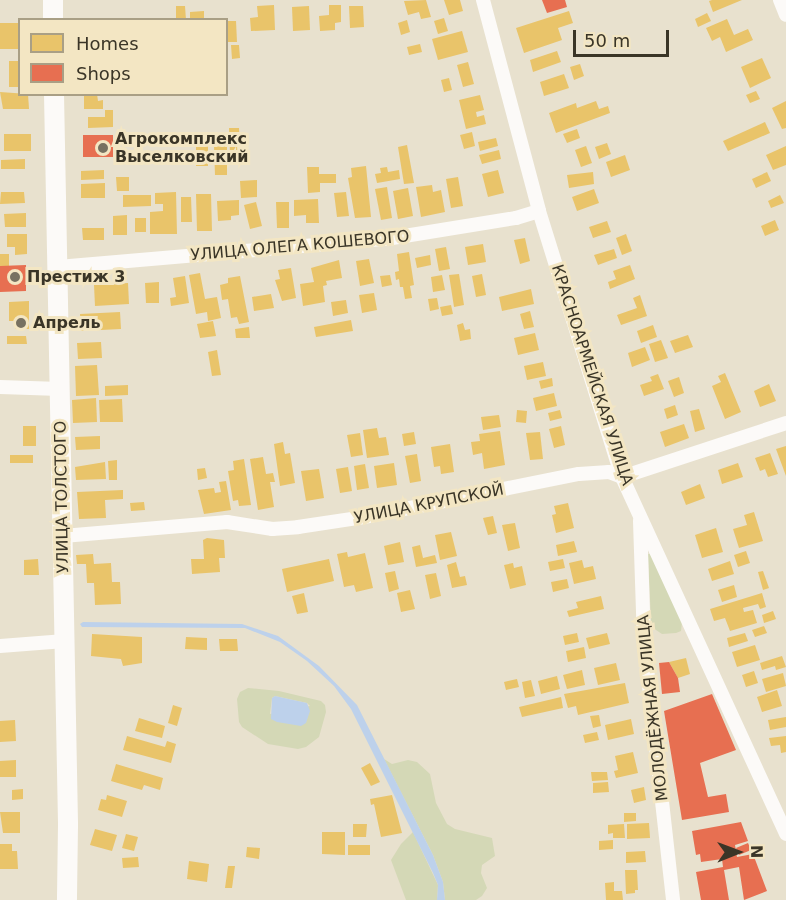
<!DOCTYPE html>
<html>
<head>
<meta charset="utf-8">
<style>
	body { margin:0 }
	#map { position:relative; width:786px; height:900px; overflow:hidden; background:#e8e1ce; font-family:"DejaVu Sans",sans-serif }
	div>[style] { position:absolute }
	.green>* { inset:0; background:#d4d8b6 }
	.water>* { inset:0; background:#bdd1eb }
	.homes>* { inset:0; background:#e9c46a }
	.shops>* { inset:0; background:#e76f51 }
	.street>* { height:14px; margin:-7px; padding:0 7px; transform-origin:7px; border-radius:7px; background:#fcfaf8 }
	.secondary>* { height:20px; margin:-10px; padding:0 10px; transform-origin:10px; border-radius:10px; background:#fcfaf8 }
	.dots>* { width:16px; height:16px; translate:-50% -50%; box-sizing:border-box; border:3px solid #f3e6c3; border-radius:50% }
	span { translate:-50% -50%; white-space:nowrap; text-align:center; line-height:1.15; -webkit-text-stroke:6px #f3e6c3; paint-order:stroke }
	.poi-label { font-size:16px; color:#3a3527; font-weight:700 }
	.left { translate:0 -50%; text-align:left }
	.street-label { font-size:16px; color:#3a3527 }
	.legend { position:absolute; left:18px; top:18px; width:210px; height:78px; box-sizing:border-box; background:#f3e6c3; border:2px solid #a99f85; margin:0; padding:8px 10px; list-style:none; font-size:18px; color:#3a3527 }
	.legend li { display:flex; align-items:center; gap:12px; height:30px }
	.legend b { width:30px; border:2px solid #a99f85 }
	.north { position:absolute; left:708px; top:822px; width:60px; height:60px; -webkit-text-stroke:4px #f3e6c3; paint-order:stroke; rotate:89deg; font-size:16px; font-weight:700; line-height:24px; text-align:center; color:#3a3527 }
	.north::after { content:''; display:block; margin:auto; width:21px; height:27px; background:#3a3527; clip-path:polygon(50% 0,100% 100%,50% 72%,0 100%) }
	.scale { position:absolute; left:573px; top:30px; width:96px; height:27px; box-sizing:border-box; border:3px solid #3a3527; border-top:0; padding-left:8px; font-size:18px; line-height:21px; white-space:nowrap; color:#3a3527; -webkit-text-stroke:4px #f3e6c3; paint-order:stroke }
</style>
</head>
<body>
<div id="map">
	<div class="green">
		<i style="clip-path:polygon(648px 554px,651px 554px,682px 622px,681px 631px,676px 633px,662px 634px,653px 628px,651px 622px)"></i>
		<i style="clip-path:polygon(evenodd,248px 688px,279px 691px,321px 701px,325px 705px,326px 712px,319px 737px,306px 747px,298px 749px,268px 744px,242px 727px,239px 722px,237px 699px,240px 692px,248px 688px,275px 696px,307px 703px,310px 706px,270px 714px,272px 698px,275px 696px)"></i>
		<i style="clip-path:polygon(384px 759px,392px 764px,408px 760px,417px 762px,430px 774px,436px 803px,447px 824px,455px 829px,492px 838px,495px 856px,482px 865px,481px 873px,487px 888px,482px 896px,476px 900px,445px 900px,443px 882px,433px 855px)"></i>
		<i style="clip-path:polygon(413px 832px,438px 885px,437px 900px,406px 900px,391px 860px,401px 844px)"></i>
	</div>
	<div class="water">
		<i style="clip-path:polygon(83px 622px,242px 624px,278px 636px,319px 666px,357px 705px,433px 855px,443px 882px,445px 900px,437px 900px,438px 885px,433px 873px,351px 709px,334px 686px,307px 661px,280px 642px,245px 628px,82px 627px,80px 624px)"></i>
		<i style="clip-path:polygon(275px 696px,307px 703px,310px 711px,306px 723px,301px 726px,277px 722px,271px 719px,272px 698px)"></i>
	</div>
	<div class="homes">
		<i style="clip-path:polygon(426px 0,431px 17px,421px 19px,419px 12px,408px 15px,404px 1px)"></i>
		<i style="clip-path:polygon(444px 0,460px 0,463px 11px,449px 15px)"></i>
		<i style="clip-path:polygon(712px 0,742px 0,713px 12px,709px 1px)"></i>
		<i style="clip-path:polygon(274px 5px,275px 30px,251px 31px,250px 18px,258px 17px,257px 6px)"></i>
		<i style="clip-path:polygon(329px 5px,341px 5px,341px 22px,335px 23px,335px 30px,320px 31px,319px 16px,329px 15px)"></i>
		<i style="clip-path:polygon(176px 6px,185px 6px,186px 20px,176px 20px)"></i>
		<i style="clip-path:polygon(309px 6px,310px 30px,293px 31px,292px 7px)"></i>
		<i style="clip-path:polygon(349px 6px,363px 6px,364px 27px,350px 28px)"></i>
		<i style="clip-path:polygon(204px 11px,204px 20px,190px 20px,190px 12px)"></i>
		<i style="clip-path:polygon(569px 11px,573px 23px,558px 28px,562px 40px,524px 53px,516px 28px)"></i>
		<i style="clip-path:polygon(707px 13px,711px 21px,698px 27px,695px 19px)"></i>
		<i style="clip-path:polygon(444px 18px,448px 31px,438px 34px,434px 21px)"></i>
		<i style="clip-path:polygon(727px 19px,734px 35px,748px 29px,753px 40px,726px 52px,720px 37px,712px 41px,706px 28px)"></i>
		<i style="clip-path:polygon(407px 20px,410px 32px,401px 35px,398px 23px)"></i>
		<i style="clip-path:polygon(226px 21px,236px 21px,237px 42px,226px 42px)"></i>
		<i style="clip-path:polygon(0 23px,20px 23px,20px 49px,0 49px)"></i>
		<i style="clip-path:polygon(462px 31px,468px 52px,438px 60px,432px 39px)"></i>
		<i style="clip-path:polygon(420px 44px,422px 52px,409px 55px,407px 47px)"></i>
		<i style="clip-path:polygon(231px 45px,239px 45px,240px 58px,232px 59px)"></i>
		<i style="clip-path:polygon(557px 51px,561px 62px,533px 72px,530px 60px)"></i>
		<i style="clip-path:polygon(762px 58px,771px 78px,750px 88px,741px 67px)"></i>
		<i style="clip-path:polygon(9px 61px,20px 61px,20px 87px,9px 87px)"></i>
		<i style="clip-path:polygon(468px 62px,474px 84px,463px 87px,457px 65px)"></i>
		<i style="clip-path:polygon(580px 64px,584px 76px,574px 80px,570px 67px)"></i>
		<i style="clip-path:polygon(564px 74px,569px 88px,544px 96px,540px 82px)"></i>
		<i style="clip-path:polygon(449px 78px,452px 90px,444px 92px,441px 80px)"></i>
		<i style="clip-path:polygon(756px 91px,760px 99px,750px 103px,746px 95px)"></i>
		<i style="clip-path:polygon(0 92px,28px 94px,29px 109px,3px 109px)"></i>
		<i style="clip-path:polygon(84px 94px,97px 94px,98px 101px,103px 100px,103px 109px,84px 109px)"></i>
		<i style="clip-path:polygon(480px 95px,484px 110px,476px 112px,477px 117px,484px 115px,486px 124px,466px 129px,459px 100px)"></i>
		<i style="clip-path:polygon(596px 101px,599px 109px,608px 106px,610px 113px,556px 133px,549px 113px,576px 103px,577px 108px)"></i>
		<i style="clip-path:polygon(786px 101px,786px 128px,782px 129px,772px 108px)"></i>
		<i style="clip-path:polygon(105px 110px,113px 110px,113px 127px,88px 128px,88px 117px,105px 117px)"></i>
		<i style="clip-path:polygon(765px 122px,770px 133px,728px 151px,723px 141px)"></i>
		<i style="clip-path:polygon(229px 128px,239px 128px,240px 152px,230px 153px)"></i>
		<i style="clip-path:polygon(577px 129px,580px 138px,567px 143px,563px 134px)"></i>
		<i style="clip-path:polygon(472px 132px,475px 146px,464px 149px,460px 135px)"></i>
		<i style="clip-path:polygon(4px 134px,31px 134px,31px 151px,4px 151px)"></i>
		<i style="clip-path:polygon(496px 138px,498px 146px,480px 151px,478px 142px)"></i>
		<i style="clip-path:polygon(196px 143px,208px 143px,208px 166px,196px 166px)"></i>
		<i style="clip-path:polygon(607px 143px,611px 154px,599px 159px,595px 147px)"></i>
		<i style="clip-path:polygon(227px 145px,227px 175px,215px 175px,214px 146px)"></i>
		<i style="clip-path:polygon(407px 145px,414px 183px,404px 184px,398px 147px)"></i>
		<i style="clip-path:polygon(586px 146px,592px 163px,581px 167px,575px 150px)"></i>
		<i style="clip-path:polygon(786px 146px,786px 165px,773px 170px,766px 155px)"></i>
		<i style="clip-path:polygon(499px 150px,501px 159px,482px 164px,479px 155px)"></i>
		<i style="clip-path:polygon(625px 155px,630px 170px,611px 177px,606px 162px)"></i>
		<i style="clip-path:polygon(25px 159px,25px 169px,1px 169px,1px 160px)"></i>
		<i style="clip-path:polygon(366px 166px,371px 217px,355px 218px,348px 178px,352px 177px,351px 168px)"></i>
		<i style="clip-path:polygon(307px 167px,319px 167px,319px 174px,336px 174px,336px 183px,320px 183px,320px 192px,308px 193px)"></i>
		<i style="clip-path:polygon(387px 167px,388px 172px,399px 170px,400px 179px,377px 183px,375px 174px,381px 173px,380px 168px)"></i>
		<i style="clip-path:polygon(104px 170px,104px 179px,81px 180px,81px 171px)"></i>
		<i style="clip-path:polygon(498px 170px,504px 193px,488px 197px,482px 174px)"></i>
		<i style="clip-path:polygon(593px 172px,594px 184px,569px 188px,567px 175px)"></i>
		<i style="clip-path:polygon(767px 172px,771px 181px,756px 188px,752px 179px)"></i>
		<i style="clip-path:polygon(116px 177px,129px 177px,129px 191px,117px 191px)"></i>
		<i style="clip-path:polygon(458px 177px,463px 206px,451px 208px,446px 179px)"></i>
		<i style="clip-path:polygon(257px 180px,257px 197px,241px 198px,240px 181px)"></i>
		<i style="clip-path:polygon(105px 183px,105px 198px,81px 198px,81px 184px)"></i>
		<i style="clip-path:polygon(432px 185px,433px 192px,441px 190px,445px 212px,421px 217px,416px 187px)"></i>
		<i style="clip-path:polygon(387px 187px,392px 218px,381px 220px,375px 189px)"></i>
		<i style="clip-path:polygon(408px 188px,413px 216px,398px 219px,393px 191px)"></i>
		<i style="clip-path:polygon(594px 189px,599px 203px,577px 211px,572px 197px)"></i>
		<i style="clip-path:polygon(1px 192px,24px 192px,25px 203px,0 204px)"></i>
		<i style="clip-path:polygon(176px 192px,177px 234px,150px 234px,150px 212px,163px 211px,163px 204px,155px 204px,155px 193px)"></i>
		<i style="clip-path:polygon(346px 192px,349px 216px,337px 217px,334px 193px)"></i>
		<i style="clip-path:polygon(196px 194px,211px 194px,212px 231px,197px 231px)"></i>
		<i style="clip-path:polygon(123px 195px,151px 195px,151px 206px,123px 207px)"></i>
		<i style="clip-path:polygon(780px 195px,784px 203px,771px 208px,768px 201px)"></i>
		<i style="clip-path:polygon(181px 197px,191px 197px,192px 222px,181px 222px)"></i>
		<i style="clip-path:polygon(318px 199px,319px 223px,306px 223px,306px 215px,294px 216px,294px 200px)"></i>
		<i style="clip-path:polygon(239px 200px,239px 215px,231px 216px,231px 220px,218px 221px,217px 201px)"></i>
		<i style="clip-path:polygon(256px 202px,262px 226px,250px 229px,244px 205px)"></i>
		<i style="clip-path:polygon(276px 202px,289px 202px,289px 228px,277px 228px)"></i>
		<i style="clip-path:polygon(26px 213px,26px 227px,5px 227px,4px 214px)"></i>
		<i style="clip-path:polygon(127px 215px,127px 235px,113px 235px,113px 216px)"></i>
		<i style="clip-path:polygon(135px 218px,146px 218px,146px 232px,135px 232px)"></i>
		<i style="clip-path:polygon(775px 220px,779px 230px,765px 236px,761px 226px)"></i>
		<i style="clip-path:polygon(607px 221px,611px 232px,593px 238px,589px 227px)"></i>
		<i style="clip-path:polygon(82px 228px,104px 228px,104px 240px,83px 240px)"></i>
		<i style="clip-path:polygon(7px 234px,27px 234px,27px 254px,15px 255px,15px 247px,7px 247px)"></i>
		<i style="clip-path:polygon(626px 234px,632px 251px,622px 255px,616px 238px)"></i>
		<i style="clip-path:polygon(525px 238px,530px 261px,520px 264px,514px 240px)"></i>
		<i style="clip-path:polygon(483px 244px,486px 262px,468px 265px,465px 247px)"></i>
		<i style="clip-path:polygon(446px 247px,450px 269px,439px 271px,435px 249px)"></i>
		<i style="clip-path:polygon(614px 249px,617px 258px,598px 265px,594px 255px)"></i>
		<i style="clip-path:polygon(409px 252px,414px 285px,410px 286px,412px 298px,405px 299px,403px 287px,400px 287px,399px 279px,396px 280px,395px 272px,399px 271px,397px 254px)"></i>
		<i style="clip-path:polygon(0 254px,9px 254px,9px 266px,0 266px)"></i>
		<i style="clip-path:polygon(430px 255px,431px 265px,417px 268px,415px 258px)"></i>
		<i style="clip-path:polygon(369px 259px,374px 283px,360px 286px,356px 261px)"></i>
		<i style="clip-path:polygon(339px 260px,342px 278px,326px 281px,327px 285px,323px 286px,325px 302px,303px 306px,300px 284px,314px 282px,311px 268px)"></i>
		<i style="clip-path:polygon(630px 265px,635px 279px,610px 289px,608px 282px,616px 279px,613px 271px)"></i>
		<i style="clip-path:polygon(291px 268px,296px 298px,282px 301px,275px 280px,280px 279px,278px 270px)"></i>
		<i style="clip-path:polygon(200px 273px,205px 299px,217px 297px,221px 318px,208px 321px,207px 312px,196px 314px,189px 275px)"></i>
		<i style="clip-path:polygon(459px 274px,464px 305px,454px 307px,449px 275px)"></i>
		<i style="clip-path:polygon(482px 274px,486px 295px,476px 297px,472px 276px)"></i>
		<i style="clip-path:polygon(390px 275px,392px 285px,382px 287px,380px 276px)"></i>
		<i style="clip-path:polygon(442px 275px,445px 290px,433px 292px,431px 277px)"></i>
		<i style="clip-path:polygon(185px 276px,189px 303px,171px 306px,170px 298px,176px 297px,173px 278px)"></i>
		<i style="clip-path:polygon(240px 276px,249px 322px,239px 324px,237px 317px,231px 318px,228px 299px,222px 300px,220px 285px,228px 283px,228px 278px)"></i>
		<i style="clip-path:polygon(159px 282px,159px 303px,146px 303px,145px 283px)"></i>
		<i style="clip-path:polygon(128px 283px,129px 304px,95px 306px,94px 285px)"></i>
		<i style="clip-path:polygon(531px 289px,534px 304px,502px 311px,499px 297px)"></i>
		<i style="clip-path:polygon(374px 293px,377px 310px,362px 313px,359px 295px)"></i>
		<i style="clip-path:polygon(271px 294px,274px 308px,254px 311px,252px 297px)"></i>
		<i style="clip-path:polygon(640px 295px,647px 316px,621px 325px,617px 315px,637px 308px,633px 298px)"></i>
		<i style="clip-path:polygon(437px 298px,439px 309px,430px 311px,428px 299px)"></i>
		<i style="clip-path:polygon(346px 300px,348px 313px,333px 316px,331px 302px)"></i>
		<i style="clip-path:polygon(29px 301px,29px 329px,15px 329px,15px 321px,9px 321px,9px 302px)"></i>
		<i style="clip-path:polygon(451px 305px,453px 314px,442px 316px,440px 307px)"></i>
		<i style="clip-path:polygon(530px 311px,534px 327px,524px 329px,520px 314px)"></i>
		<i style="clip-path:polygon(120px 312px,121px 329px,81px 331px,80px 314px)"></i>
		<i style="clip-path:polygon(351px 320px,353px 331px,316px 337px,314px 327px)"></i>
		<i style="clip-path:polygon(213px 321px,216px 336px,200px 338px,197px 324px)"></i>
		<i style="clip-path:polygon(463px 323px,465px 330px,470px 329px,471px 339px,460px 341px,457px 325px)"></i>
		<i style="clip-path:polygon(653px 325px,657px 337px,641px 343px,637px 331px)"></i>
		<i style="clip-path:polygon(249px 327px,250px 338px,236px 338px,235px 329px)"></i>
		<i style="clip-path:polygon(535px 333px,539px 350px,518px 355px,514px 338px)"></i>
		<i style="clip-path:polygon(688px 335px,693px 347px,675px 353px,670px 341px)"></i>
		<i style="clip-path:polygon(7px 336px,26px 336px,27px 344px,7px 344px)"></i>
		<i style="clip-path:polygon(661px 340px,668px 358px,655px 362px,649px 344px)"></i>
		<i style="clip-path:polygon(101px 342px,102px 358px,78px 359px,77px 343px)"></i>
		<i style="clip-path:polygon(645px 347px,650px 360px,632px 367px,628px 353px)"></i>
		<i style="clip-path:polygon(217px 350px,221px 375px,212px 376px,208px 352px)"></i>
		<i style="clip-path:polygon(543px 362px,546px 376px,527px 380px,524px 366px)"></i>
		<i style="clip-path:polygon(97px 365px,99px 395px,76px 396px,75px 366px)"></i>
		<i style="clip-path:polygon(725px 373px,741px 412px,725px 419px,712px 386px,721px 382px,718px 376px)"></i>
		<i style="clip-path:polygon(658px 374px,664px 389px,644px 396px,640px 385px,652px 381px,650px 377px)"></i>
		<i style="clip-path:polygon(679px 377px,684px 393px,674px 397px,668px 381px)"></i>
		<i style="clip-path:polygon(552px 378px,553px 386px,541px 389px,539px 381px)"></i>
		<i style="clip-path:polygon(769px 384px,776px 401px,760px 407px,754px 391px)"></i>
		<i style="clip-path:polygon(128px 385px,128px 395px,105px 396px,105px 386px)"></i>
		<i style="clip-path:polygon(554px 393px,557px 406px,536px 411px,533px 398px)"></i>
		<i style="clip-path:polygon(96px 398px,97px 422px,73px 423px,72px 400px)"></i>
		<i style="clip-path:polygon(122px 399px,123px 422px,100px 422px,99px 400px)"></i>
		<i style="clip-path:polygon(675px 405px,678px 415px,667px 419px,664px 409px)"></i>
		<i style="clip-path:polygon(699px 409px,705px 429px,695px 432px,690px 411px)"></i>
		<i style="clip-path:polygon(517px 410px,527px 411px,526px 423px,516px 422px)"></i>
		<i style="clip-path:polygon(560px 410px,562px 418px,550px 421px,548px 413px)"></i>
		<i style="clip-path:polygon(499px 415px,501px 427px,483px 430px,481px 417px)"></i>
		<i style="clip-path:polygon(684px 424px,689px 438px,665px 447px,660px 432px)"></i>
		<i style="clip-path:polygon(23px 426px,36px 426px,36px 446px,23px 446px)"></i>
		<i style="clip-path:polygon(561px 426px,565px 445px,554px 448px,549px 429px)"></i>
		<i style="clip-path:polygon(377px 428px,379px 438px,386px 437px,389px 455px,367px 458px,363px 430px)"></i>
		<i style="clip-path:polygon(500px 431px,505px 465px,484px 469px,482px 453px,473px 455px,471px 442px,480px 441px,479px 434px)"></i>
		<i style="clip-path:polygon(414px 432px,416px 444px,404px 446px,402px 434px)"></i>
		<i style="clip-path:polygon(540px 432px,543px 459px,530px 460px,526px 433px)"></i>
		<i style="clip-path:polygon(360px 433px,363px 455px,351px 457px,347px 435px)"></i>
		<i style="clip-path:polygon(100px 436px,100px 449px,76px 450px,75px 437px)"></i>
		<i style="clip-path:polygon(283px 442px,285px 454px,290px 453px,295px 483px,280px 486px,274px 444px)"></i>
		<i style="clip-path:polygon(450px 444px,454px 472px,441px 474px,440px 466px,434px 467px,431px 447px)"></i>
		<i style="clip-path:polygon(786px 446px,786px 476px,776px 449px)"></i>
		<i style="clip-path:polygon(770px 453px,778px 474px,768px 477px,765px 469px,760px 471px,755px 458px)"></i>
		<i style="clip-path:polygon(417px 454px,421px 481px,410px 483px,405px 456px)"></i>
		<i style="clip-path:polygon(10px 455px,33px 455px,33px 463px,10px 463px)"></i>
		<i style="clip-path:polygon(263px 457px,266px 474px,273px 473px,275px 482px,270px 482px,274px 507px,258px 510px,250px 459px)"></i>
		<i style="clip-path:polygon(244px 459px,251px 505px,239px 506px,238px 500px,233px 501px,228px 471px,234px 470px,233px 461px)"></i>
		<i style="clip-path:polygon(117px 460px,117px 480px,109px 480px,108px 461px)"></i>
		<i style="clip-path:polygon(105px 462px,106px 479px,76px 480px,75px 467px)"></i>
		<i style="clip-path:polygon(394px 463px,397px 485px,377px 488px,374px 466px)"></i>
		<i style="clip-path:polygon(738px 463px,743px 477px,722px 484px,718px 470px)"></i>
		<i style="clip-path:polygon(365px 464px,369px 488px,357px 490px,354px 466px)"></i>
		<i style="clip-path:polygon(348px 467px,352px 491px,340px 493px,336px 469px)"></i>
		<i style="clip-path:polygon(205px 468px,207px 478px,198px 480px,197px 469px)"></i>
		<i style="clip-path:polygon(319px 469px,324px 498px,306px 501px,301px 471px)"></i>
		<i style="clip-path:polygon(226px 481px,231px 510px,204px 514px,198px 490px,214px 488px,215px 493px,221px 492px,219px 482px)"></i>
		<i style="clip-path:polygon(700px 484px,705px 498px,686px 505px,681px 492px)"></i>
		<i style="clip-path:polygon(123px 490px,123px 499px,105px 500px,106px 518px,79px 519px,77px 492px)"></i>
		<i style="clip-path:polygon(144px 502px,145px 510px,131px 511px,130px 503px)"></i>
		<i style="clip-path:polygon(568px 503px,574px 528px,556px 533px,552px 515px,556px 514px,554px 506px)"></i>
		<i style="clip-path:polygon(754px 512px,763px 541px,739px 548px,733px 529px,747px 525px,744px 515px)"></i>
		<i style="clip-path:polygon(493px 516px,497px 533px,488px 535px,483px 518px)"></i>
		<i style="clip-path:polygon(515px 523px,520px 548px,508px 551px,502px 525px)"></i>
		<i style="clip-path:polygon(716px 528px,723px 552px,702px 558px,695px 535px)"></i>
		<i style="clip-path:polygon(451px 532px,457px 556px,440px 560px,435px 535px)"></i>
		<i style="clip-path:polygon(207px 538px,224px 540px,225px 558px,219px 558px,220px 572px,192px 574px,191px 559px,204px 559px,203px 540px)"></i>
		<i style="clip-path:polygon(574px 541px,577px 552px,558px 556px,556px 545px)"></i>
		<i style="clip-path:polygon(400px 542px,404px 562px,388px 565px,384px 546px)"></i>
		<i style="clip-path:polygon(420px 545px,423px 558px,435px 555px,437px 563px,416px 567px,412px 547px)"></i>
		<i style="clip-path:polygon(746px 551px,750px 563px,738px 567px,734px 555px)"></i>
		<i style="clip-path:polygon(347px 552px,348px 557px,365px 553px,373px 588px,356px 592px,354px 585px,344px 587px,337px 554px)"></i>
		<i style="clip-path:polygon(93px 554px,94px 564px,111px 563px,112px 582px,120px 582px,121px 604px,95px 605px,94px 583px,87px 583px,86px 564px,77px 564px,76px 555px)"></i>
		<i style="clip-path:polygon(38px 559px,39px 575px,24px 575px,24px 560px)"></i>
		<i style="clip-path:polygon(329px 559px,334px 581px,287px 592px,282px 569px)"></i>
		<i style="clip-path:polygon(563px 559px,565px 568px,550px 571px,548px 562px)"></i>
		<i style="clip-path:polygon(582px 560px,584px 568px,593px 566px,596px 579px,574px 584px,569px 563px)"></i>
		<i style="clip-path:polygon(730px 561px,734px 574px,712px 581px,708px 569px)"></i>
		<i style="clip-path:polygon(456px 562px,460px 577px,465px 576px,467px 585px,452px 588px,447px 565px)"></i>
		<i style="clip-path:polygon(513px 563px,514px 568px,522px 566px,526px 585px,510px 589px,504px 565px)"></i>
		<i style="clip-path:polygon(395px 571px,399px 589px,389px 592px,385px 573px)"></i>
		<i style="clip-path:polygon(763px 571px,769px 588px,763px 590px,758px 572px)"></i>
		<i style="clip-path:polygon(436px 573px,441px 596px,430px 599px,425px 575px)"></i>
		<i style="clip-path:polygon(567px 579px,569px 588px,553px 592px,551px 582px)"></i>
		<i style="clip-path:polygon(734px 585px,737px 597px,722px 602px,718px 590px)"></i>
		<i style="clip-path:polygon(410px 590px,415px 609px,401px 612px,397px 593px)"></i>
		<i style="clip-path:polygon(304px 593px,308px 612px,297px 614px,292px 596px)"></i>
		<i style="clip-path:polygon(762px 593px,766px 607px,760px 609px,758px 604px,743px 608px,744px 612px,753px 610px,757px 623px,730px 631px,725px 618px,714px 621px,710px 609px)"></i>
		<i style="clip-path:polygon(601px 596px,604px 609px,569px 617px,567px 611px,578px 608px,576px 602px)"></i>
		<i style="clip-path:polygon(773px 611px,776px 619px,764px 623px,762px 615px)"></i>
		<i style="clip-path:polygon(764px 626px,767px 633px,755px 637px,752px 630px)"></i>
		<i style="clip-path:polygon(577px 633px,579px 642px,565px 645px,563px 636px)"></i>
		<i style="clip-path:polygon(607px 633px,610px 644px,589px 649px,586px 638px)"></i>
		<i style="clip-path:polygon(745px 633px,748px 641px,729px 647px,727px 638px)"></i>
		<i style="clip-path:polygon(92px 634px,142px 637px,142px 663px,123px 666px,121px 659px,91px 656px)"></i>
		<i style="clip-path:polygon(186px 637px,207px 638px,207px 650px,185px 649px)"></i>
		<i style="clip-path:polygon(219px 639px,237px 639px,238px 651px,220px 651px)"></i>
		<i style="clip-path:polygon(755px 645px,760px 660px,737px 667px,732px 652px)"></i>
		<i style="clip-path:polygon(584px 647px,586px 658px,568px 662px,566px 651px)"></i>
		<i style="clip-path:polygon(782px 656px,786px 667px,776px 670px,775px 666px,762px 670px,760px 663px)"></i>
		<i style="clip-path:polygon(686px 658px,690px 674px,678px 678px,669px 662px)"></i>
		<i style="clip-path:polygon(616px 663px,620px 680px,598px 685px,594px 668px)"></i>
		<i style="clip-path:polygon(582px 670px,585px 685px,567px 689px,563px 675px)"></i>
		<i style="clip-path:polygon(754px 671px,758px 683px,746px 687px,742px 675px)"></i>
		<i style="clip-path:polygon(783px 673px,786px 686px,766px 692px,762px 679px)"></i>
		<i style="clip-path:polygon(557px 676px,560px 689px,541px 694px,538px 681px)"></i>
		<i style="clip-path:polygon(517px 679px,519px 687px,506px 690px,504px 682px)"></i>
		<i style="clip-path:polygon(531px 680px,535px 696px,525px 698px,522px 682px)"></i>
		<i style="clip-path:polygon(625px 683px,629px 703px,578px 715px,576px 706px,568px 708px,564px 694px)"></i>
		<i style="clip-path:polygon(777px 690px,782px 706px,762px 712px,757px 697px)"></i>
		<i style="clip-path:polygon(561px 697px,563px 708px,522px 717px,519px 707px)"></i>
		<i style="clip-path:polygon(173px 705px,182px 708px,177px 726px,168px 723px)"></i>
		<i style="clip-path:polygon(599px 715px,601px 726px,593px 728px,590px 716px)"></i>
		<i style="clip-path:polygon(786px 717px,786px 727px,770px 730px,768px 720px)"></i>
		<i style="clip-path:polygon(139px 718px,165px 726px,162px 738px,135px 731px)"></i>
		<i style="clip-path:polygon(631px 719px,634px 734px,608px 740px,605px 725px)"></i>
		<i style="clip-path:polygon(15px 720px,16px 741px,0 742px,0 721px)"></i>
		<i style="clip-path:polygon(597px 732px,599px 740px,585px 743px,583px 735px)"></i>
		<i style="clip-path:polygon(127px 736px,165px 747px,167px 741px,176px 744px,171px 763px,123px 750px)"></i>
		<i style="clip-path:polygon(786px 736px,786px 752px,781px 753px,780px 745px,771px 746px,769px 738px)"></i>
		<i style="clip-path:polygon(633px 752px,638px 773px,616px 778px,614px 771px,618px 770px,615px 756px)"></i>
		<i style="clip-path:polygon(16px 760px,16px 777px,0 777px,0 761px)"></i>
		<i style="clip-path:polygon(370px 763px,380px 782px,371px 786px,361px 768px)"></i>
		<i style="clip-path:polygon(116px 764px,163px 778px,160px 790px,144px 785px,142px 790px,111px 781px)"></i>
		<i style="clip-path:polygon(591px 772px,607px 772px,608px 780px,592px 781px)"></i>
		<i style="clip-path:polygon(608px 782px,609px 792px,593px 793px,593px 783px)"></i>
		<i style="clip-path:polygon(644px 787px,646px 800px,634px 803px,631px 790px)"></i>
		<i style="clip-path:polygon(23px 789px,23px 799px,12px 800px,12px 790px)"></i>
		<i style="clip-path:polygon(107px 795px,127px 801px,122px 817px,98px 810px,101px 799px,106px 800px)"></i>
		<i style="clip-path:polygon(392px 795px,402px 833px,381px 837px,374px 804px,371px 805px,370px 799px)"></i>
		<i style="clip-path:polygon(0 812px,20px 812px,20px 833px,3px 833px)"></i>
		<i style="clip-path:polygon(624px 813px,636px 813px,636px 821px,624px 822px)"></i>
		<i style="clip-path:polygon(649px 823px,650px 838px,627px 839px,627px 824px)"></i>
		<i style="clip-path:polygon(353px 824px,367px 824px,366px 837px,353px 837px)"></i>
		<i style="clip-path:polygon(624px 824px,625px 838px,613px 838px,613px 833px,608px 834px,608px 825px)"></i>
		<i style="clip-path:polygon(95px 829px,117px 835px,112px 851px,90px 845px)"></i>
		<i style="clip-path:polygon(322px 832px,345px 832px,345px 855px,322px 854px)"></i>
		<i style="clip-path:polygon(126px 834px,138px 837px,134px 851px,122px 848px)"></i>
		<i style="clip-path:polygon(613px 840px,613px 849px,599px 850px,599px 841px)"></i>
		<i style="clip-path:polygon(0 844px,12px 844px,12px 851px,17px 851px,18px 869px,0 869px)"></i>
		<i style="clip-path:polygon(348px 845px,370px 845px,370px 855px,348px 855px)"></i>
		<i style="clip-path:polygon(247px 847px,260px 848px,259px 859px,246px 857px)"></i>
		<i style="clip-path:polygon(645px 851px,646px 862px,626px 863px,626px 852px)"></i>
		<i style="clip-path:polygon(138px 857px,139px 867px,123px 868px,122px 858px)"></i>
		<i style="clip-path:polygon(189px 861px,209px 864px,207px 882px,187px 879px)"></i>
		<i style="clip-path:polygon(228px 866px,235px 866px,232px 888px,225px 888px)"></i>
		<i style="clip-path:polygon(625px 870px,637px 870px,638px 890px,635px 890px,635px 893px,626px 894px)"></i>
		<i style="clip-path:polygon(614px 882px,614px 891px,622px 891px,623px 900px,606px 900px,605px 883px)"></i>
	</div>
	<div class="shops">
		<i style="clip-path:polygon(542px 0,565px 0,567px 7px,547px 13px)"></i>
		<i style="clip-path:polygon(83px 135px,113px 135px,113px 157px,83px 157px)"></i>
		<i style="clip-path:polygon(26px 265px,26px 291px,0 292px,0 266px)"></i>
		<i style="clip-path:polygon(669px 662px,678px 678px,680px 692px,662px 694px,659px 663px)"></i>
		<i style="clip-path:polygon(712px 694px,736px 750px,700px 763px,708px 797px,726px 794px,729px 812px,682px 820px,664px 711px)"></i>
		<i style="clip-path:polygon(741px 822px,748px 841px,735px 845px,737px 857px,753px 854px,767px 891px,744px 900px,739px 867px,724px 870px,729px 900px,701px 900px,696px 872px,723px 867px,722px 859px,701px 862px,700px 854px,696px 855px,692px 831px)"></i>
		<i style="clip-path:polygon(748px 843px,751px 850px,739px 855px,736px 848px)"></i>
	</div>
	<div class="street">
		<i style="left:483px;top:0;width:218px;rotate:75.1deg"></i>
		<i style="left:539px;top:211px;width:279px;rotate:72.7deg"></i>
		<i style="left:622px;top:477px;width:393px;rotate:65.3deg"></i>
		<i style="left:780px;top:0;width:16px;rotate:68deg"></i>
		<i style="left:58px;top:267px;width:329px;rotate:-4.9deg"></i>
		<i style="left:386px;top:239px;width:132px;rotate:-9.2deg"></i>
		<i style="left:516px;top:218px;width:24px;rotate:-17deg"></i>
		<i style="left:0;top:387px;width:60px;rotate:1.9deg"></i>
		<i style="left:640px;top:521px;width:120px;rotate:88.1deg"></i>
		<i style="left:644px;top:641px;width:261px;rotate:83.6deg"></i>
		<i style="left:63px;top:536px;width:165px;rotate:-4.9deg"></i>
		<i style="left:227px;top:522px;width:46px;rotate:8.8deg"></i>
		<i style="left:272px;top:529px;width:26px;rotate:-4deg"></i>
		<i style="left:298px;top:527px;width:68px;rotate:-8.5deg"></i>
		<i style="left:365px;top:517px;width:218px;rotate:-11.4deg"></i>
		<i style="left:579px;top:474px;width:30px;rotate:-4deg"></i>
		<i style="left:609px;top:472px;width:14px;rotate:21deg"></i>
		<i style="left:622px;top:477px;width:173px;rotate:-18.2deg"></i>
		<i style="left:0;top:646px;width:65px;rotate:-4.4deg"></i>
	</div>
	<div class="secondary">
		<i style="left:53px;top:0;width:20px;rotate:90deg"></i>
		<i style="left:54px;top:94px;width:731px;rotate:88.9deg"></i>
		<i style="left:68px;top:825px;width:75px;rotate:90.8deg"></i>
	</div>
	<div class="dots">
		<i style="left:103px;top:148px;background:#777161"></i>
		<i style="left:15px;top:277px;background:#777161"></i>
		<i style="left:21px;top:323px;background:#777161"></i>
	</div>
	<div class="poi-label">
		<span class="left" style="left:115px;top:148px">Агрокомплекс<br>Выселковский</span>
		<span class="left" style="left:27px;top:277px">Престиж 3</span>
		<span class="left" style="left:33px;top:323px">Апрель</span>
	</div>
	<div class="street-label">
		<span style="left:300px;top:246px;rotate:-5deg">УЛИЦА ОЛЕГА КОШЕВОГО</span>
		<span style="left:592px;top:375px;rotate:72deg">КРАСНОАРМЕЙСКАЯ УЛИЦА</span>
		<span style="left:62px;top:497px;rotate:-91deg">УЛИЦА ТОЛСТОГО</span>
		<span style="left:429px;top:504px;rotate:-11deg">УЛИЦА КРУПСКОЙ</span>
		<span style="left:653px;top:708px;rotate:-96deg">МОЛОДЁЖНАЯ УЛИЦА</span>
	</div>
	<ul class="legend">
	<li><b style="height:16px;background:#e9c46a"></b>Homes</li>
	<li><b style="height:16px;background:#e76f51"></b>Shops</li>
	</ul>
	<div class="north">N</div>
	<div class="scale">50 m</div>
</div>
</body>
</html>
